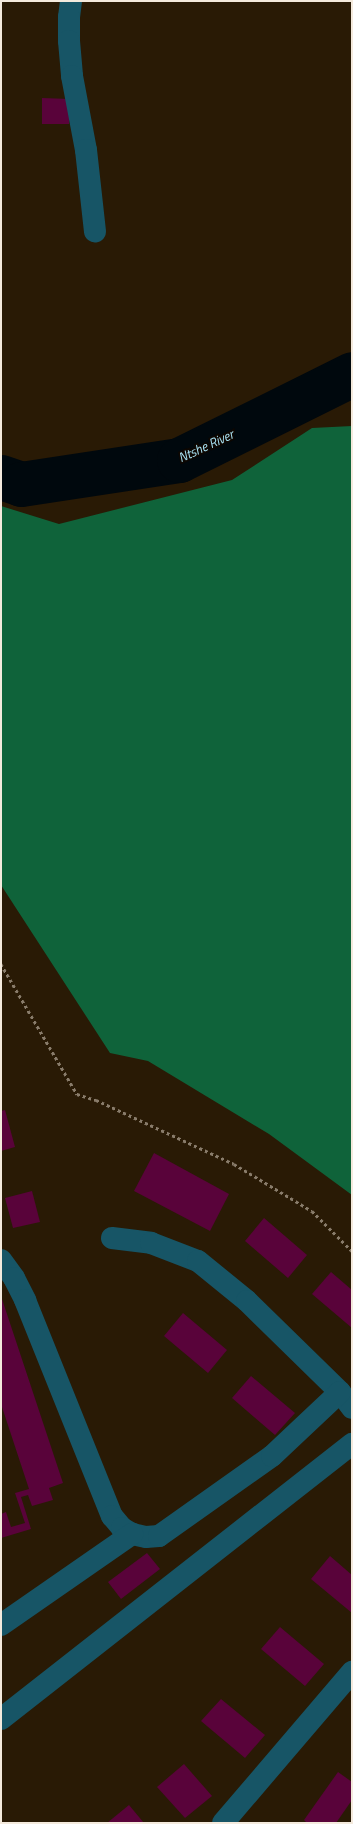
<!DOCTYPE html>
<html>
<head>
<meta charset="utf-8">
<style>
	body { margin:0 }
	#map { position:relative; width:353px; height:1824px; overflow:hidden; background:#291a05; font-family:"Titillium Web",sans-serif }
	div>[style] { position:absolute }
	.forest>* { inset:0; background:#0f633a }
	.river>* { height:45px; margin:-22.5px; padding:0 22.5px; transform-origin:22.5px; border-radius:22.5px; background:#00080d }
	.building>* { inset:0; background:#59033a }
	.path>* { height:2.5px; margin-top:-1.25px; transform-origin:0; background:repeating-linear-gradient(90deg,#897c6b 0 3px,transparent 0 6px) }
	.minor>* { height:22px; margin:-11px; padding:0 11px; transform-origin:11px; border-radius:11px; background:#175566 }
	span { translate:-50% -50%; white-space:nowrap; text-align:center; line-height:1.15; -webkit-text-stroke:3.5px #0d0702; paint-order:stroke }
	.water-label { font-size:13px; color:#aae3f4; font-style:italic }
	.frame { position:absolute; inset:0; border:2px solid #f4eadd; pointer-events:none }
</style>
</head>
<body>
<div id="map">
	<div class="forest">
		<i style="clip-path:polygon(352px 426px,352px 1195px,269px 1134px,148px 1061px,110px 1053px,1px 885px,1px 506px,59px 524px,232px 480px,312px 428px)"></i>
	</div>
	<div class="river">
		<i style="left:1px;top:477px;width:21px;rotate:19deg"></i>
		<i style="left:21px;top:484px;width:160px;rotate:-8.6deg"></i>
		<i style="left:179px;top:460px;width:193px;rotate:-26.4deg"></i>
	</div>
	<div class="building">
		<i style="clip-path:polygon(42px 98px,70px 99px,69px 124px,42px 124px)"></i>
		<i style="clip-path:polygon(5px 1110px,15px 1147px,1px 1151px,1px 1111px)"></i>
		<i style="clip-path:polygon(154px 1153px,229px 1194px,210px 1231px,134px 1191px)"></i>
		<i style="clip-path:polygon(32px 1191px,40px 1222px,13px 1228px,5px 1198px)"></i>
		<i style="clip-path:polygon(264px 1218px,307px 1255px,288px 1278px,245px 1241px)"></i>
		<i style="clip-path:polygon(331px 1272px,352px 1290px,352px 1328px,312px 1294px)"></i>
		<i style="clip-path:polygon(1px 1296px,63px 1483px,49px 1488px,53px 1500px,32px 1506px,28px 1495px,21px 1497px,31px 1529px,1px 1538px,1px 1514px,6px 1512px,11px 1527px,25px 1523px,15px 1493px,29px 1489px,1px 1404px)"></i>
		<i style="clip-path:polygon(183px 1313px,227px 1350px,208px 1373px,164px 1336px)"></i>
		<i style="clip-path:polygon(251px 1376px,295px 1413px,275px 1435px,232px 1398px)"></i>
		<i style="clip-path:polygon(147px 1553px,160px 1569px,121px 1599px,108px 1582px)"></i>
		<i style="clip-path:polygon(330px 1556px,352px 1575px,352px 1613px,311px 1579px)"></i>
		<i style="clip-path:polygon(280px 1627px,324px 1664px,305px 1686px,261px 1649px)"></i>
		<i style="clip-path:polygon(221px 1699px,265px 1735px,245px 1758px,201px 1721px)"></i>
		<i style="clip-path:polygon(184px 1764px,212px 1796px,185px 1818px,157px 1787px)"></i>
		<i style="clip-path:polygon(338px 1772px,352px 1782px,352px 1800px,336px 1823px,307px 1823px,304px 1820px)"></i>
		<i style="clip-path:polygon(129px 1805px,144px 1823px,107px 1823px)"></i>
	</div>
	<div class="path">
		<i style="left:1px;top:964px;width:151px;rotate:59.7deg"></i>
		<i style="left:77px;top:1094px;width:20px;rotate:18deg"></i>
		<i style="left:96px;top:1100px;width:152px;rotate:24.9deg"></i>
		<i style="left:234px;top:1164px;width:91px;rotate:31.1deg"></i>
		<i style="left:312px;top:1211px;width:57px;rotate:45deg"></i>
	</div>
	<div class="minor">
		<i style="left:71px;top:1px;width:16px;rotate:97deg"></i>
		<i style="left:69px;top:17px;width:24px;rotate:90deg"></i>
		<i style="left:69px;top:41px;width:35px;rotate:85deg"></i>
		<i style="left:72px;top:76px;width:75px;rotate:79.3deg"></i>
		<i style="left:86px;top:150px;width:82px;rotate:83.7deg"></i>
		<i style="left:112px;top:1238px;width:39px;rotate:7deg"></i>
		<i style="left:151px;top:1243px;width:50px;rotate:21deg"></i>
		<i style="left:198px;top:1261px;width:63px;rotate:39.2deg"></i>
		<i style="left:247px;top:1301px;width:130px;rotate:44.4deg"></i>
		<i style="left:340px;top:1392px;width:20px;rotate:53deg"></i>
		<i style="left:1px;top:1260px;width:22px;rotate:54deg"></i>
		<i style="left:14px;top:1278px;width:25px;rotate:63deg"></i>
		<i style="left:25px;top:1300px;width:233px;rotate:68.1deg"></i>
		<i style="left:112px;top:1516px;width:16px;rotate:50deg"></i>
		<i style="left:122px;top:1528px;width:12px;rotate:31deg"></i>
		<i style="left:132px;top:1534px;width:14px;rotate:12deg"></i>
		<i style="left:146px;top:1537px;width:13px;rotate:-4deg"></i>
		<i style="left:159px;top:1536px;width:138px;rotate:-35.3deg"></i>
		<i style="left:272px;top:1456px;width:93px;rotate:-43.3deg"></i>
		<i style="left:1px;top:1625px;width:160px;rotate:-34.8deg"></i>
		<i style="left:1px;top:1719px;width:446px;rotate:-38.1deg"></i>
		<i style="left:223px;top:1823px;width:199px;rotate:-49.5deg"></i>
	</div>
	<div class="water-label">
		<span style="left:206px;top:446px;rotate:-25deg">Ntshe River</span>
	</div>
	<div class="frame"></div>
</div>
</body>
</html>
